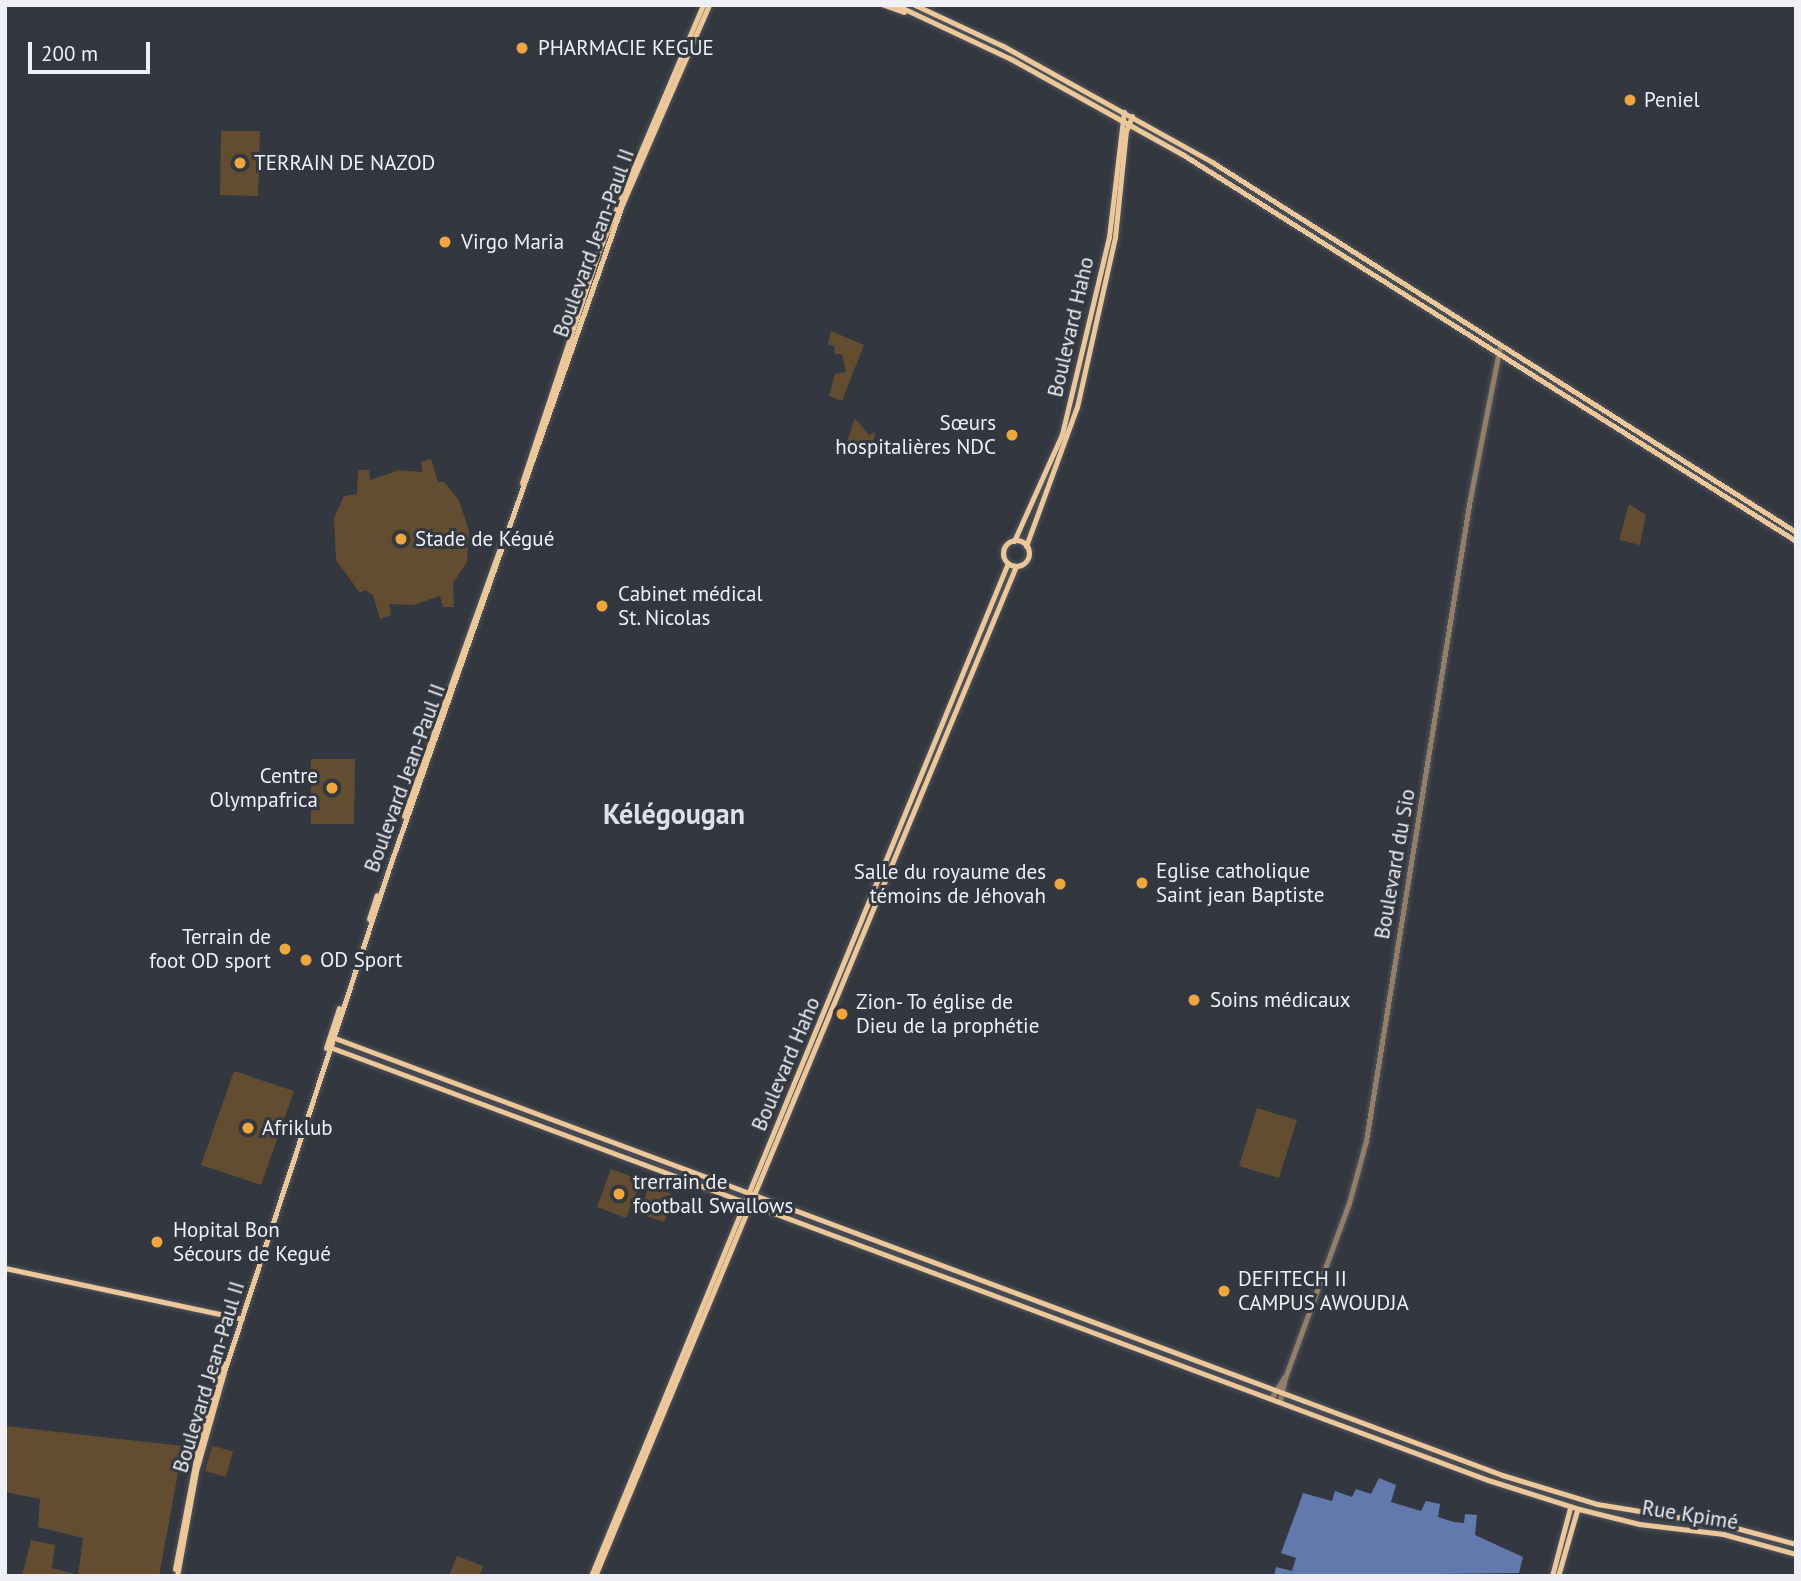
<!DOCTYPE html>
<html>
<head>
<meta charset="utf-8">
<style>
	body { margin:0 }
	#map { position:relative; width:1801px; height:1581px; overflow:hidden; background:#33373f; font-family:"PT Sans",sans-serif }
	div>[style] { position:absolute }
	.green>* { inset:0; background:#634d30 }
	.water>* { inset:0; background:#6279ae }
	.roads { filter:drop-shadow(0 0 2px #51555c) drop-shadow(0 0 2px #51555c) }
	.minor>* { height:4.5px; margin:-2.25px; padding:0 2.25px; transform-origin:2.25px; border-radius:2.25px; background:#917f69 }
	.major>* { height:5px; margin:-2.5px; padding:0 2.5px; transform-origin:2.5px; border-radius:2.5px; background:#ecc799 }
	.major>.ring { margin:-2.5px; padding:0; box-sizing:content-box; background:none; border:5px solid #ecc799; border-radius:50% }
	.dots>* { width:19px; height:19px; translate:-50% -50%; box-sizing:border-box; border:4px solid #33373f; border-radius:50% }
	span { translate:-50% -50%; white-space:nowrap; text-align:center; line-height:1.15; -webkit-text-stroke:6px #33373f; paint-order:stroke }
	.poi-label { font-size:21px; color:#eef0f5 }
	.left { translate:0 -50%; text-align:left }
	.right { translate:-100% -50%; text-align:right }
	.street-label { font-size:21px; color:#eef0f5 }
	.district-label { font-size:28px; color:#dce1eb; font-weight:700 }
	.frame { position:absolute; inset:0; border:7px solid #eef0f5; pointer-events:none }
	.scale { position:absolute; left:28px; top:42px; width:122px; height:32px; box-sizing:border-box; border:4px solid #eef0f5; border-top:0; padding-left:9px; font-size:21px; line-height:24px; white-space:nowrap; color:#eef0f5; -webkit-text-stroke:5px #33373f; paint-order:stroke }
</style>
</head>
<body>
<div id="map">
	<div class="green">
		<i style="clip-path:polygon(221px 131px,260px 131px,258px 196px,220px 195px)"></i>
		<i style="clip-path:polygon(831px 331px,864px 345px,842px 401px,829px 396px,835px 374px,846px 372px,842px 354px,835px 354px,834px 346px,828px 344px)"></i>
		<i style="clip-path:polygon(855px 418px,869px 435px,875px 432px,873px 445px,847px 441px)"></i>
		<i style="clip-path:polygon(431px 459px,438px 482px,444px 482px,459px 500px,469px 531px,467px 562px,453px 583px,454px 607px,443px 607px,440px 596px,414px 605px,389px 604px,391px 615px,380px 619px,373px 595px,365px 590px,360px 593px,336px 560px,334px 518px,344px 496px,357px 494px,358px 470px,369px 470px,370px 480px,399px 470px,422px 472px,421px 462px)"></i>
		<i style="clip-path:polygon(1629px 504px,1646px 515px,1640px 545px,1619px 540px)"></i>
		<i style="clip-path:polygon(311px 759px,355px 759px,354px 824px,311px 824px)"></i>
		<i style="clip-path:polygon(234px 1071px,294px 1091px,261px 1185px,201px 1165px)"></i>
		<i style="clip-path:polygon(1257px 1108px,1297px 1120px,1279px 1178px,1239px 1166px)"></i>
		<i style="clip-path:polygon(611px 1169px,641px 1180px,626px 1218px,597px 1207px)"></i>
		<i style="clip-path:polygon(650px 1182px,674px 1196px,664px 1222px,640px 1214px)"></i>
		<i style="clip-path:polygon(5px 1426px,183px 1446px,159px 1576px,22px 1576px,31px 1540px,55px 1545px,52px 1568px,78px 1575px,83px 1538px,38px 1527px,40px 1499px,5px 1492px)"></i>
		<i style="clip-path:polygon(212px 1446px,233px 1451px,226px 1477px,205px 1471px)"></i>
		<i style="clip-path:polygon(457px 1556px,483px 1566px,479px 1576px,449px 1576px)"></i>
	</div>
	<div class="water">
		<i style="clip-path:polygon(1379px 1478px,1396px 1485px,1391px 1502px,1421px 1511px,1426px 1501px,1440px 1504px,1438px 1517px,1454px 1522px,1464px 1523px,1465px 1514px,1477px 1515px,1475px 1535px,1523px 1557px,1519px 1573px,1274px 1576px,1276px 1567px,1292px 1571px,1296px 1558px,1281px 1553px,1303px 1493px,1332px 1501px,1335px 1491px,1352px 1497px,1356px 1489px,1371px 1494px)"></i>
	</div>
	<div class="roads">
		<div class="minor">
			<i style="left:1272px;top:1397px;width:22px;rotate:-58deg"></i>
			<i style="left:1280px;top:1401px;width:24px;rotate:-78deg"></i>
			<i style="left:1285px;top:1378px;width:186px;rotate:-69.9deg"></i>
			<i style="left:1349px;top:1203px;width:64px;rotate:-74.7deg"></i>
			<i style="left:1366px;top:1141px;width:650px;rotate:-80.8deg"></i>
			<i style="left:1470px;top:499px;width:156px;rotate:-78.9deg"></i>
		</div>
		<div class="major">
			<i style="left:884px;top:5px;width:21px;rotate:19deg"></i>
			<i style="left:896px;top:5px;width:127px;rotate:25.2deg"></i>
			<i style="left:1011px;top:59px;width:196px;rotate:29.1deg"></i>
			<i style="left:1182px;top:154px;width:726px;rotate:32.22deg"></i>
			<i style="left:915px;top:5px;width:97px;rotate:25deg"></i>
			<i style="left:1003px;top:46px;width:239px;rotate:29deg"></i>
			<i style="left:1212px;top:162px;width:691px;rotate:32.36deg"></i>
			<i style="left:522px;top:483px;width:245px;rotate:-71.7deg"></i>
			<i style="left:599px;top:250px;width:266px;rotate:-67deg"></i>
			<i class="ring" style="left:1003px;top:540px;width:21px;height:21px"></i>
			<i style="left:1014px;top:541px;width:117px;rotate:-65.8deg"></i>
			<i style="left:1062px;top:434px;width:203px;rotate:-76.6deg"></i>
			<i style="left:1109px;top:237px;width:126px;rotate:-83.2deg"></i>
			<i style="left:1026px;top:546px;width:148px;rotate:-69.9deg"></i>
			<i style="left:1077px;top:407px;width:174px;rotate:-77.4deg"></i>
			<i style="left:1115px;top:237px;width:107px;rotate:-84.1deg"></i>
			<i style="left:1126px;top:131px;width:16px;rotate:-68deg"></i>
			<i style="left:404px;top:816px;width:297px;rotate:-70.3deg"></i>
			<i style="left:369px;top:919px;width:25px;rotate:-72deg"></i>
			<i style="left:332px;top:1037px;width:1249px;rotate:20.52deg"></i>
			<i style="left:1502px;top:1475px;width:99px;rotate:17deg"></i>
			<i style="left:1597px;top:1504px;width:130px;rotate:9.3deg"></i>
			<i style="left:1725px;top:1525px;width:73px;rotate:15deg"></i>
			<i style="left:327px;top:1046px;width:1239px;rotate:20.5deg"></i>
			<i style="left:1488px;top:1480px;width:96px;rotate:17.7deg"></i>
			<i style="left:326px;top:1048px;width:42px;rotate:-72deg"></i>
			<i style="left:5px;top:1268px;width:242px;rotate:12.1deg"></i>
			<i style="left:1579px;top:1509px;width:62px;rotate:14deg"></i>
			<i style="left:1639px;top:1524px;width:85px;rotate:6.8deg"></i>
			<i style="left:1723px;top:1534px;width:76px;rotate:15.3deg"></i>
			<i style="left:175px;top:1569px;width:123px;rotate:-79.2deg"></i>
			<i style="left:198px;top:1448px;width:88px;rotate:-73.4deg"></i>
			<i style="left:177px;top:1576px;width:107px;rotate:-79.7deg"></i>
			<i style="left:196px;top:1471px;width:103px;rotate:-74.2deg"></i>
			<i style="left:224px;top:1372px;width:527px;rotate:-71.87deg"></i>
			<i style="left:388px;top:871px;width:706px;rotate:-70.64deg"></i>
			<i style="left:622px;top:205px;width:218px;rotate:-66.5deg"></i>
			<i style="left:591px;top:1576px;width:1095px;rotate:-67.63deg"></i>
			<i style="left:595px;top:1576px;width:1094px;rotate:-67.37deg"></i>
			<i style="left:1552px;top:1576px;width:70px;rotate:-75.2deg"></i>
			<i style="left:1558px;top:1576px;width:69px;rotate:-73.9deg"></i>
		</div>
	</div>
	<div class="dots">
		<i style="left:522px;top:48px;background:#efa73d"></i>
		<i style="left:1630px;top:100px;background:#efa73d"></i>
		<i style="left:240px;top:163px;background:#efa73d"></i>
		<i style="left:445px;top:242px;background:#efa73d"></i>
		<i style="left:1012px;top:435px;background:#efa73d"></i>
		<i style="left:401px;top:539px;background:#efa73d"></i>
		<i style="left:602px;top:606px;background:#efa73d"></i>
		<i style="left:332px;top:788px;background:#efa73d"></i>
		<i style="left:1142px;top:883px;background:#efa73d"></i>
		<i style="left:1060px;top:884px;background:#efa73d"></i>
		<i style="left:285px;top:949px;background:#efa73d"></i>
		<i style="left:306px;top:960px;background:#efa73d"></i>
		<i style="left:1194px;top:1000px;background:#efa73d"></i>
		<i style="left:842px;top:1014px;background:#efa73d"></i>
		<i style="left:248px;top:1128px;background:#efa73d"></i>
		<i style="left:619px;top:1194px;background:#efa73d"></i>
		<i style="left:157px;top:1242px;background:#efa73d"></i>
		<i style="left:1224px;top:1291px;background:#efa73d"></i>
	</div>
	<div class="poi-label">
		<span class="left" style="left:538px;top:48px">PHARMACIE KEGUE</span>
		<span class="left" style="left:1644px;top:100px">Peniel</span>
		<span class="left" style="left:254px;top:163px">TERRAIN DE NAZOD</span>
		<span class="left" style="left:461px;top:242px">Virgo Maria</span>
		<span class="right" style="left:996px;top:435px">Sœurs<br>hospitalières NDC</span>
		<span class="left" style="left:415px;top:539px">Stade de Kégué</span>
		<span class="left" style="left:618px;top:606px">Cabinet médical<br>St. Nicolas</span>
		<span class="right" style="left:318px;top:788px">Centre<br>Olympafrica</span>
		<span class="left" style="left:1156px;top:883px">Eglise catholique<br>Saint jean Baptiste</span>
		<span class="right" style="left:1046px;top:884px">Salle du royaume des<br>témoins de Jéhovah</span>
		<span class="right" style="left:271px;top:949px">Terrain de<br>foot OD sport</span>
		<span class="left" style="left:320px;top:960px">OD Sport</span>
		<span class="left" style="left:1210px;top:1000px">Soins médicaux</span>
		<span class="left" style="left:856px;top:1014px">Zion- To église de<br>Dieu de la prophétie</span>
		<span class="left" style="left:262px;top:1128px">Afriklub</span>
		<span class="left" style="left:633px;top:1194px">trerrain de<br>football Swallows</span>
		<span class="left" style="left:173px;top:1242px">Hopital Bon<br>Sécours de Kegué</span>
		<span class="left" style="left:1238px;top:1291px">DEFITECH II<br>CAMPUS AWOUDJA</span>
	</div>
	<div class="street-label">
		<span style="left:594px;top:243px;rotate:-70deg">Boulevard Jean-Paul II</span>
		<span style="left:1071px;top:327px;rotate:-77deg">Boulevard Haho</span>
		<span style="left:405px;top:778px;rotate:-70deg">Boulevard Jean-Paul II</span>
		<span style="left:1395px;top:864px;rotate:-80deg">Boulevard du Sio</span>
		<span style="left:786px;top:1064px;rotate:-67deg">Boulevard Haho</span>
		<span style="left:209px;top:1377px;rotate:-73deg">Boulevard Jean-Paul II</span>
		<span style="left:1690px;top:1515px;rotate:9deg">Rue Kpimé</span>
	</div>
	<div class="district-label">
		<span style="left:674px;top:814px">Kélégougan</span>
	</div>
	<div class="frame"></div>
	<div class="scale">200 m</div>
</div>
</body>
</html>
